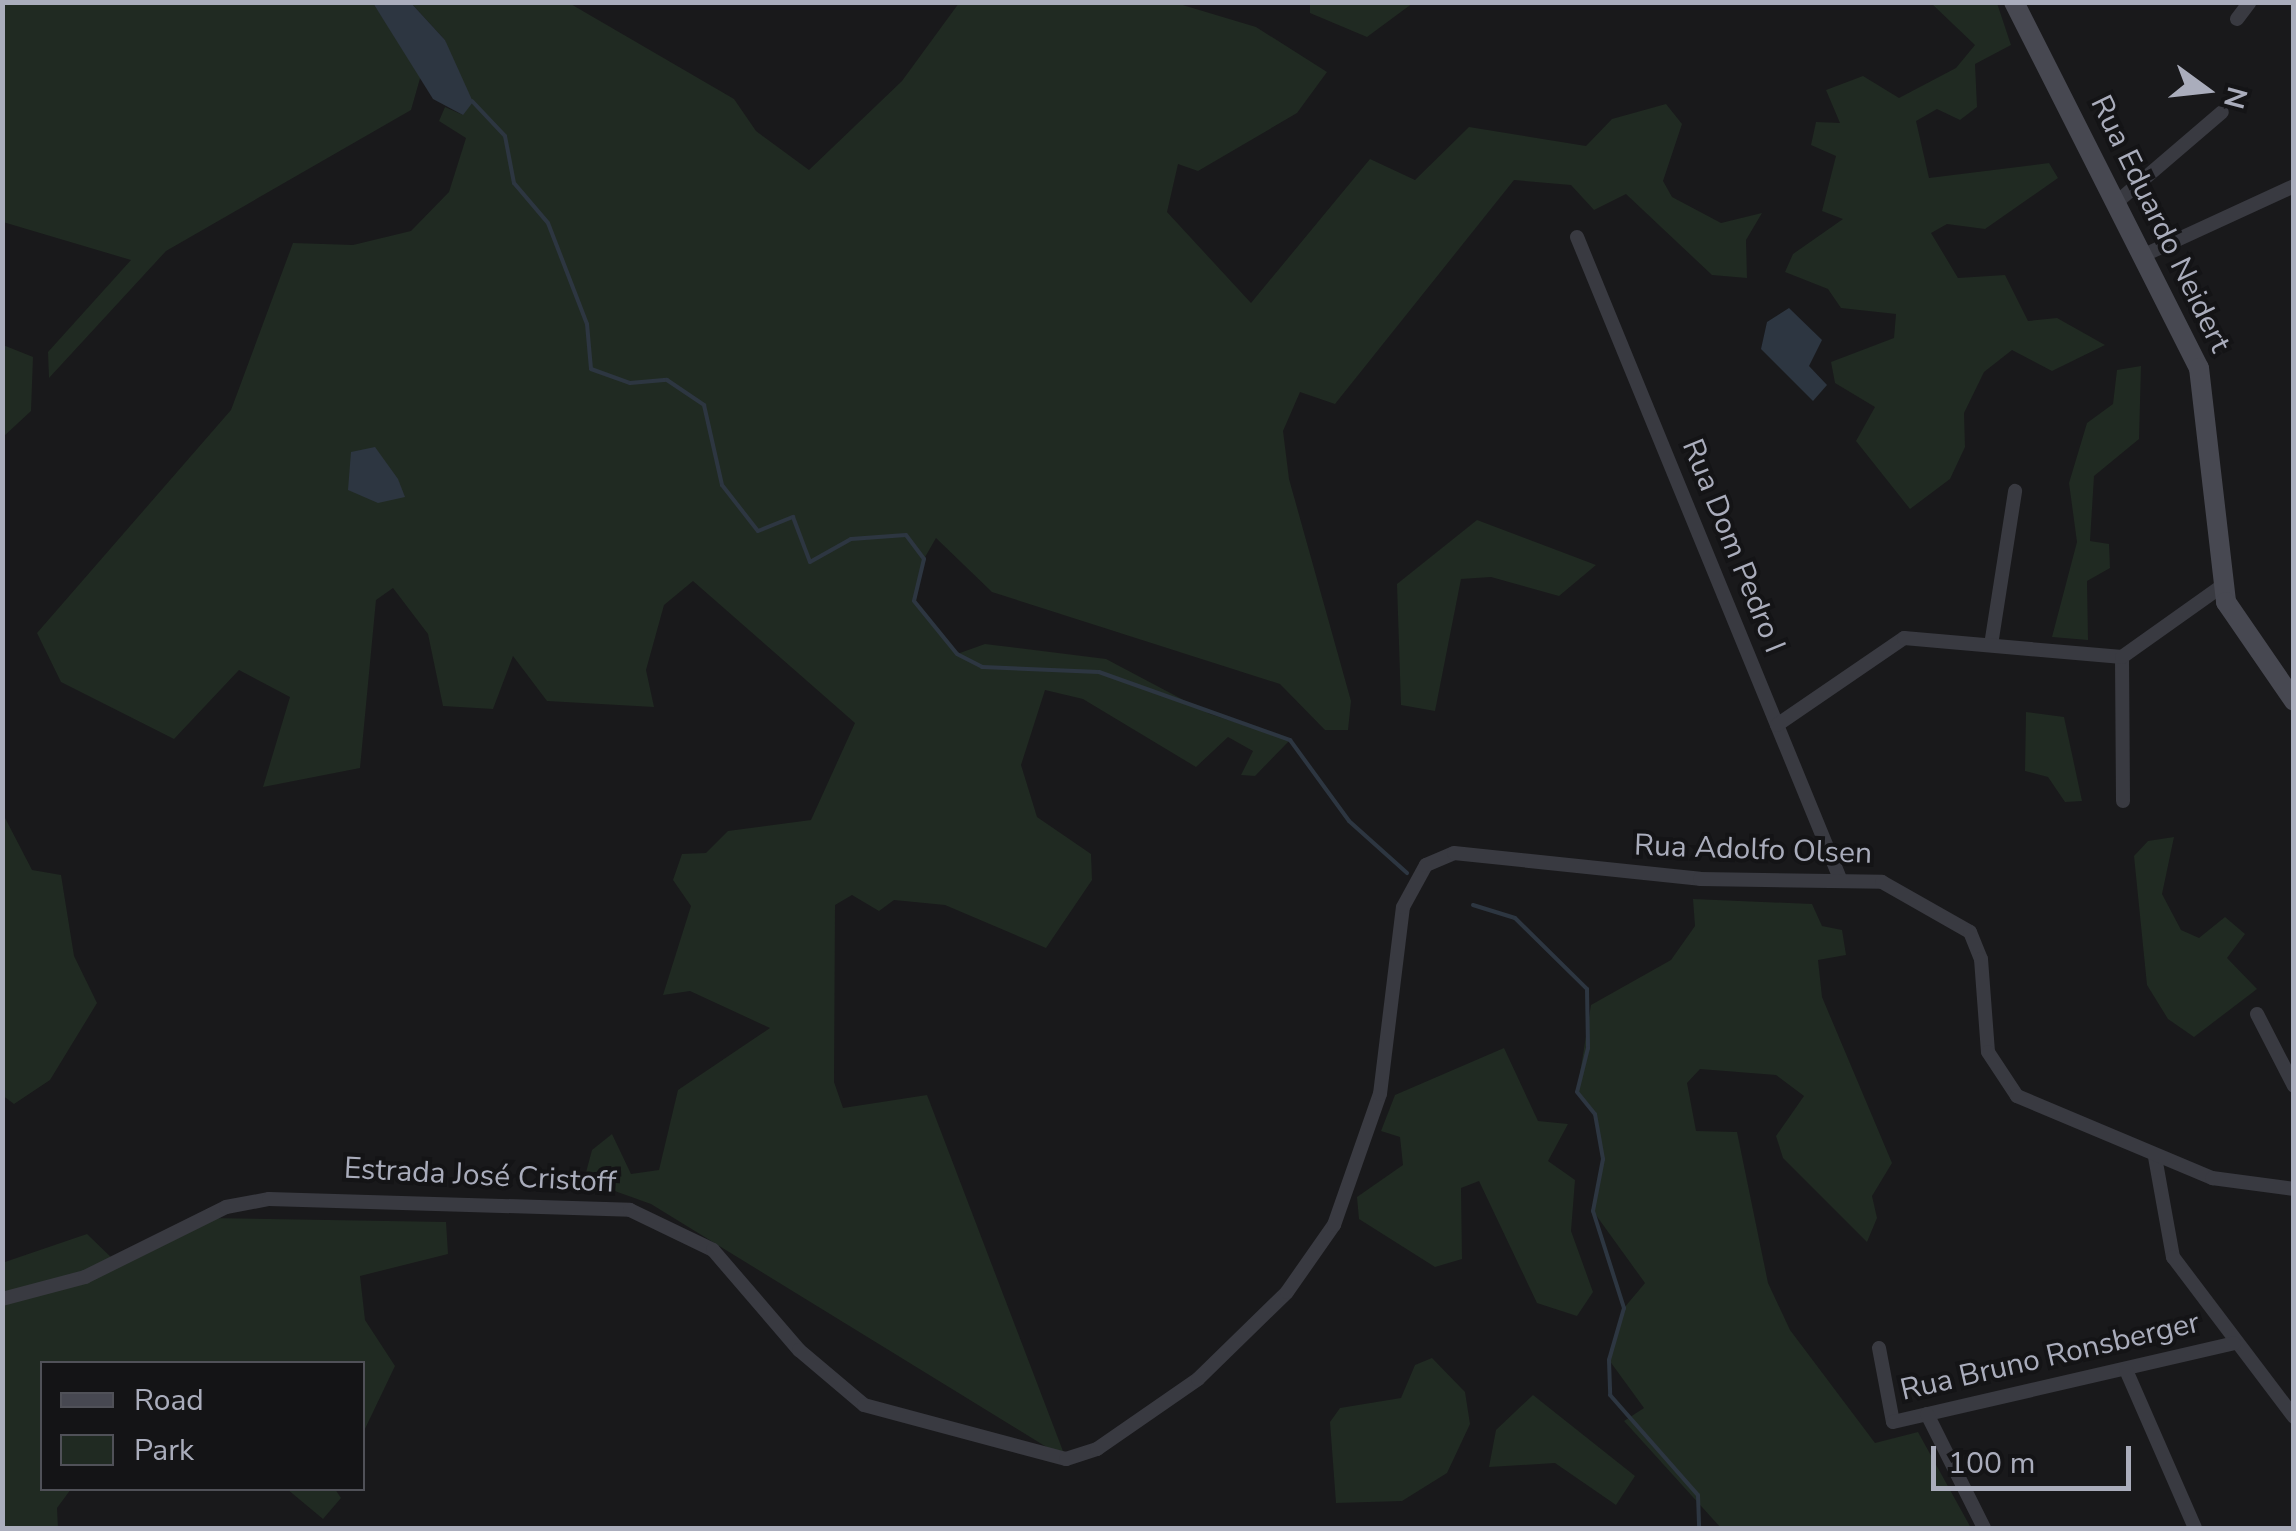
<!DOCTYPE html>
<html>
<head>
<meta charset="utf-8">
<style>
	body { margin:0 }
	#map { position:relative; width:2296px; height:1531px; overflow:hidden; background:#19191b; font-family:"Nunito Sans",sans-serif }
	div>[style] { position:absolute }
	.green>* { inset:0; background:#202a22 }
	.water>* { inset:0; background:#2d3641 }
	.stream>* { height:4px; margin:-2px; padding:0 2px; transform-origin:2px; border-radius:2px; background:#2d3641 }
	.street>* { height:14px; margin:-7px; padding:0 7px; transform-origin:7px; border-radius:7px; background:#393a41 }
	.secondary>* { height:20px; margin:-10px; padding:0 10px; transform-origin:10px; border-radius:10px; background:#474851 }
	span { translate:-50% -50%; white-space:nowrap; text-align:center; line-height:1.15; -webkit-text-stroke:8px #141416; paint-order:stroke }
	.street-label { font-size:30px; color:#aaadbc }
	.frame { position:absolute; inset:0; border:5px solid #aaadbc; pointer-events:none }
	.legend { position:absolute; left:40px; top:1361px; width:325px; height:130px; box-sizing:border-box; background:#141416; border:2px solid #505158; margin:0; padding:12px 18px; list-style:none; font-size:30px; color:#aaadbc }
	.legend li { display:flex; align-items:center; gap:20px; height:50px }
	.legend b { width:50px; border:2px solid #505158 }
	.north { position:absolute; left:2156px; top:40px; width:100px; height:100px; -webkit-text-stroke:8px #141416; paint-order:stroke; rotate:105deg; font-size:28px; font-weight:700; line-height:40px; text-align:center; color:#aaadbc }
	.north::after { content:''; display:block; margin:auto; width:35px; height:45px; background:#aaadbc; clip-path:polygon(50% 0,100% 100%,50% 72%,0 100%) }
	.scale { position:absolute; left:1931px; top:1446px; width:200px; height:45px; box-sizing:border-box; border:5px solid #aaadbc; border-top:0; padding-left:12px; font-size:30px; line-height:35px; white-space:nowrap; color:#aaadbc; -webkit-text-stroke:8px #141416; paint-order:stroke }
</style>
</head>
<body>
<div id="map">
	<div class="green">
		<i style="clip-path:polygon(2px 3px,373px 3px,421px 75px,411px 110px,166px 251px,49px 378px,48px 352px,131px 260px,3px 222px)"></i>
		<i style="clip-path:polygon(411px 3px,569px 3px,734px 99px,756px 131px,809px 170px,902px 81px,959px 3px,1176px 3px,1256px 27px,1327px 72px,1297px 113px,1198px 171px,1178px 164px,1167px 212px,1251px 303px,1370px 159px,1415px 180px,1469px 127px,1586px 146px,1612px 119px,1666px 104px,1682px 124px,1663px 181px,1672px 197px,1721px 223px,1762px 213px,1746px 240px,1747px 278px,1712px 275px,1626px 194px,1594px 210px,1571px 185px,1514px 180px,1335px 404px,1300px 392px,1283px 431px,1289px 479px,1351px 701px,1348px 730px,1325px 730px,1280px 684px,992px 592px,936px 538px,924px 559px,914px 601px,957px 654px,985px 644px,1106px 659px,1210px 714px,1290px 740px,1255px 776px,1241px 775px,1253px 751px,1228px 737px,1196px 767px,1083px 699px,1045px 690px,1021px 765px,1037px 817px,1091px 854px,1092px 880px,1046px 948px,945px 905px,894px 900px,879px 911px,852px 895px,835px 905px,834px 1082px,843px 1108px,927px 1095px,1066px 1459px,651px 1204px,584px 1180px,592px 1150px,612px 1134px,631px 1174px,659px 1170px,678px 1090px,770px 1028px,690px 991px,663px 995px,691px 906px,673px 880px,682px 854px,706px 853px,728px 831px,811px 820px,855px 723px,693px 581px,664px 605px,646px 670px,654px 707px,547px 701px,513px 656px,493px 709px,443px 706px,428px 634px,393px 588px,376px 600px,360px 768px,263px 787px,290px 697px,239px 670px,174px 739px,61px 682px,37px 633px,231px 410px,293px 243px,353px 245px,411px 231px,449px 192px,466px 138px,439px 121px,445px 107px,463px 115px,445px 40px)"></i>
		<i style="clip-path:polygon(1310px 3px,1310px 2px,1413px 3px,1367px 37px,1310px 13px)"></i>
		<i style="clip-path:polygon(1931px 3px,1997px 3px,2011px 45px,1975px 64px,1977px 107px,1960px 120px,1937px 109px,1916px 121px,1929px 178px,2049px 163px,2058px 178px,1985px 229px,1947px 224px,1931px 233px,1958px 278px,2005px 275px,2028px 321px,2057px 318px,2105px 345px,2052px 371px,2012px 350px,1984px 372px,1964px 413px,1965px 447px,1950px 479px,1910px 509px,1856px 441px,1875px 407px,1835px 383px,1831px 362px,1894px 338px,1896px 314px,1841px 308px,1828px 289px,1785px 272px,1793px 254px,1843px 219px,1822px 211px,1836px 156px,1811px 145px,1816px 122px,1840px 123px,1826px 90px,1863px 76px,1899px 98px,1956px 68px,1975px 45px)"></i>
		<i style="clip-path:polygon(3px 345px,33px 357px,31px 411px,3px 437px)"></i>
		<i style="clip-path:polygon(2141px 366px,2139px 439px,2094px 476px,2090px 541px,2109px 544px,2110px 568px,2087px 581px,2088px 640px,2052px 637px,2077px 542px,2069px 483px,2087px 423px,2113px 404px,2117px 370px)"></i>
		<i style="clip-path:polygon(1477px 520px,1596px 565px,1559px 596px,1491px 577px,1461px 579px,1435px 711px,1401px 705px,1397px 584px)"></i>
		<i style="clip-path:polygon(2026px 712px,2064px 717px,2082px 801px,2065px 802px,2048px 777px,2025px 771px)"></i>
		<i style="clip-path:polygon(3px 814px,32px 870px,61px 875px,74px 956px,97px 1003px,50px 1080px,14px 1104px,2px 1095px)"></i>
		<i style="clip-path:polygon(2174px 837px,2162px 894px,2181px 930px,2199px 938px,2225px 917px,2245px 934px,2227px 958px,2257px 989px,2194px 1037px,2168px 1019px,2147px 985px,2134px 856px,2148px 841px)"></i>
		<i style="clip-path:polygon(1693px 899px,1812px 904px,1822px 926px,1842px 930px,1846px 955px,1818px 960px,1822px 997px,1892px 1163px,1872px 1196px,1877px 1218px,1867px 1242px,1783px 1158px,1776px 1136px,1804px 1096px,1776px 1075px,1700px 1069px,1687px 1083px,1696px 1131px,1737px 1132px,1768px 1283px,1790px 1330px,1875px 1443px,1918px 1432px,1971px 1528px,1721px 1528px,1624px 1421px,1644px 1408px,1609px 1360px,1624px 1308px,1645px 1283px,1593px 1211px,1603px 1159px,1595px 1114px,1577px 1092px,1591px 1005px,1671px 960px,1695px 926px)"></i>
		<i style="clip-path:polygon(1504px 1048px,1538px 1121px,1568px 1124px,1548px 1161px,1575px 1180px,1571px 1231px,1593px 1292px,1577px 1316px,1537px 1303px,1479px 1181px,1461px 1188px,1462px 1259px,1435px 1267px,1359px 1219px,1357px 1197px,1403px 1165px,1400px 1137px,1381px 1131px,1395px 1095px)"></i>
		<i style="clip-path:polygon(206px 1218px,446px 1222px,448px 1254px,360px 1276px,365px 1320px,395px 1366px,363px 1433px,362px 1364px,42px 1364px,42px 1488px,71px 1489px,57px 1508px,58px 1528px,3px 1528px,2px 1263px,87px 1234px,116px 1262px)"></i>
		<i style="clip-path:polygon(1432px 1358px,1465px 1392px,1470px 1424px,1447px 1473px,1402px 1501px,1336px 1503px,1330px 1422px,1340px 1408px,1401px 1398px,1415px 1365px)"></i>
		<i style="clip-path:polygon(1533px 1395px,1635px 1476px,1616px 1505px,1555px 1463px,1489px 1467px,1496px 1430px)"></i>
		<i style="clip-path:polygon(287px 1489px,335px 1489px,341px 1498px,323px 1519px)"></i>
	</div>
	<div class="water">
		<i style="clip-path:polygon(373px 3px,411px 3px,445px 40px,473px 102px,463px 115px,433px 99px)"></i>
		<i style="clip-path:polygon(1789px 308px,1822px 340px,1809px 366px,1827px 385px,1813px 401px,1761px 349px,1767px 322px)"></i>
		<i style="clip-path:polygon(375px 447px,398px 479px,405px 497px,378px 503px,348px 490px,351px 452px)"></i>
	</div>
	<div class="stream">
		<i style="left:472px;top:101px;width:48px;rotate:46.7deg"></i>
		<i style="left:505px;top:136px;width:48px;rotate:79.2deg"></i>
		<i style="left:514px;top:183px;width:52px;rotate:49.6deg"></i>
		<i style="left:548px;top:223px;width:108px;rotate:68.9deg"></i>
		<i style="left:587px;top:324px;width:45px;rotate:84.9deg"></i>
		<i style="left:591px;top:369px;width:41px;rotate:19.7deg"></i>
		<i style="left:630px;top:383px;width:37px;rotate:-5deg"></i>
		<i style="left:667px;top:380px;width:45px;rotate:34deg"></i>
		<i style="left:704px;top:405px;width:82px;rotate:77.3deg"></i>
		<i style="left:722px;top:485px;width:58px;rotate:52deg"></i>
		<i style="left:758px;top:531px;width:38px;rotate:-22deg"></i>
		<i style="left:793px;top:517px;width:48px;rotate:69.3deg"></i>
		<i style="left:810px;top:562px;width:47px;rotate:-29.3deg"></i>
		<i style="left:851px;top:539px;width:55px;rotate:-4.2deg"></i>
		<i style="left:906px;top:535px;width:30px;rotate:53deg"></i>
		<i style="left:924px;top:559px;width:43px;rotate:103.4deg"></i>
		<i style="left:914px;top:601px;width:68px;rotate:50.9deg"></i>
		<i style="left:957px;top:654px;width:28px;rotate:27deg"></i>
		<i style="left:982px;top:667px;width:117px;rotate:2.4deg"></i>
		<i style="left:1099px;top:672px;width:203px;rotate:19.6deg"></i>
		<i style="left:1290px;top:740px;width:100px;rotate:53.9deg"></i>
		<i style="left:1349px;top:821px;width:78px;rotate:41.9deg"></i>
		<i style="left:1473px;top:905px;width:44px;rotate:17.2deg"></i>
		<i style="left:1515px;top:918px;width:101px;rotate:44.6deg"></i>
		<i style="left:1587px;top:989px;width:59px;rotate:89deg"></i>
		<i style="left:1588px;top:1048px;width:45px;rotate:104deg"></i>
		<i style="left:1577px;top:1092px;width:28px;rotate:51deg"></i>
		<i style="left:1595px;top:1114px;width:46px;rotate:79.9deg"></i>
		<i style="left:1603px;top:1159px;width:53px;rotate:100.9deg"></i>
		<i style="left:1593px;top:1211px;width:102px;rotate:72.3deg"></i>
		<i style="left:1624px;top:1308px;width:54px;rotate:106.1deg"></i>
		<i style="left:1609px;top:1360px;width:35px;rotate:88deg"></i>
		<i style="left:1610px;top:1395px;width:133px;rotate:48.7deg"></i>
		<i style="left:1698px;top:1495px;width:33px;rotate:88deg"></i>
	</div>
	<div class="street">
		<i style="left:2237px;top:19px;width:21px;rotate:-53deg"></i>
		<i style="left:2117px;top:202px;width:138px;rotate:-40.6deg"></i>
		<i style="left:1577px;top:237px;width:691px;rotate:67.71deg"></i>
		<i style="left:2144px;top:255px;width:165px;rotate:-24.7deg"></i>
		<i style="left:1991px;top:645px;width:156px;rotate:-81.1deg"></i>
		<i style="left:2122px;top:657px;width:144px;rotate:89.6deg"></i>
		<i style="left:1777px;top:725px;width:154px;rotate:-34.4deg"></i>
		<i style="left:1904px;top:638px;width:219px;rotate:5deg"></i>
		<i style="left:2122px;top:657px;width:123px;rotate:-35.4deg"></i>
		<i style="left:2257px;top:1014px;width:81px;rotate:62.8deg"></i>
		<i style="left:2155px;top:1157px;width:102px;rotate:79.8deg"></i>
		<i style="left:2173px;top:1257px;width:201px;rotate:52.9deg"></i>
		<i style="left:2px;top:1299px;width:86px;rotate:-14.8deg"></i>
		<i style="left:85px;top:1277px;width:157px;rotate:-26.4deg"></i>
		<i style="left:226px;top:1207px;width:44px;rotate:-10.5deg"></i>
		<i style="left:269px;top:1199px;width:361px;rotate:1.7deg"></i>
		<i style="left:630px;top:1210px;width:92px;rotate:25.7deg"></i>
		<i style="left:713px;top:1250px;width:132px;rotate:49.3deg"></i>
		<i style="left:799px;top:1350px;width:85px;rotate:40.2deg"></i>
		<i style="left:864px;top:1405px;width:209px;rotate:15deg"></i>
		<i style="left:1066px;top:1459px;width:33px;rotate:-18deg"></i>
		<i style="left:1097px;top:1449px;width:123px;rotate:-34.7deg"></i>
		<i style="left:1198px;top:1379px;width:124px;rotate:-44.3deg"></i>
		<i style="left:1287px;top:1292px;width:82px;rotate:-55deg"></i>
		<i style="left:1334px;top:1225px;width:139px;rotate:-70.7deg"></i>
		<i style="left:1380px;top:1094px;width:188px;rotate:-83deg"></i>
		<i style="left:1403px;top:907px;width:48px;rotate:-61.3deg"></i>
		<i style="left:1426px;top:865px;width:30px;rotate:-23deg"></i>
		<i style="left:1454px;top:853px;width:247px;rotate:6deg"></i>
		<i style="left:1700px;top:879px;width:182px;rotate:0.9deg"></i>
		<i style="left:1882px;top:882px;width:101px;rotate:29.6deg"></i>
		<i style="left:1970px;top:932px;width:29px;rotate:68deg"></i>
		<i style="left:1981px;top:959px;width:93px;rotate:85.7deg"></i>
		<i style="left:1988px;top:1052px;width:53px;rotate:56.6deg"></i>
		<i style="left:2017px;top:1096px;width:212px;rotate:22.8deg"></i>
		<i style="left:2212px;top:1178px;width:83px;rotate:7.6deg"></i>
		<i style="left:1879px;top:1348px;width:75px;rotate:79.3deg"></i>
		<i style="left:1893px;top:1422px;width:350px;rotate:-13deg"></i>
		<i style="left:2126px;top:1370px;width:172px;rotate:66.4deg"></i>
		<i style="left:1927px;top:1414px;width:127px;rotate:63.4deg"></i>
	</div>
	<div class="secondary">
		<i style="left:2014px;top:2px;width:410px;rotate:63.2deg"></i>
		<i style="left:2199px;top:368px;width:236px;rotate:83.4deg"></i>
		<i style="left:2226px;top:602px;width:120px;rotate:55.5deg"></i>
	</div>
	<div class="street-label">
		<span style="left:2160px;top:224px;rotate:64deg">Rua Eduardo Neidert</span>
		<span style="left:1733px;top:546px;rotate:68deg">Rua Dom Pedro I</span>
		<span style="left:1753px;top:850px;rotate:2deg">Rua Adolfo Olsen</span>
		<span style="left:480px;top:1176px;rotate:3deg">Estrada José Cristoff</span>
		<span style="left:2050px;top:1357px;rotate:-13deg">Rua Bruno Ronsberger</span>
	</div>
	<div class="frame"></div>
	<ul class="legend">
	<li><b style="height:12px;background:#474851"></b>Road</li>
	<li><b style="height:28px;background:#202a22"></b>Park</li>
	</ul>
	<div class="north">N</div>
	<div class="scale">100 m</div>
</div>
</body>
</html>
